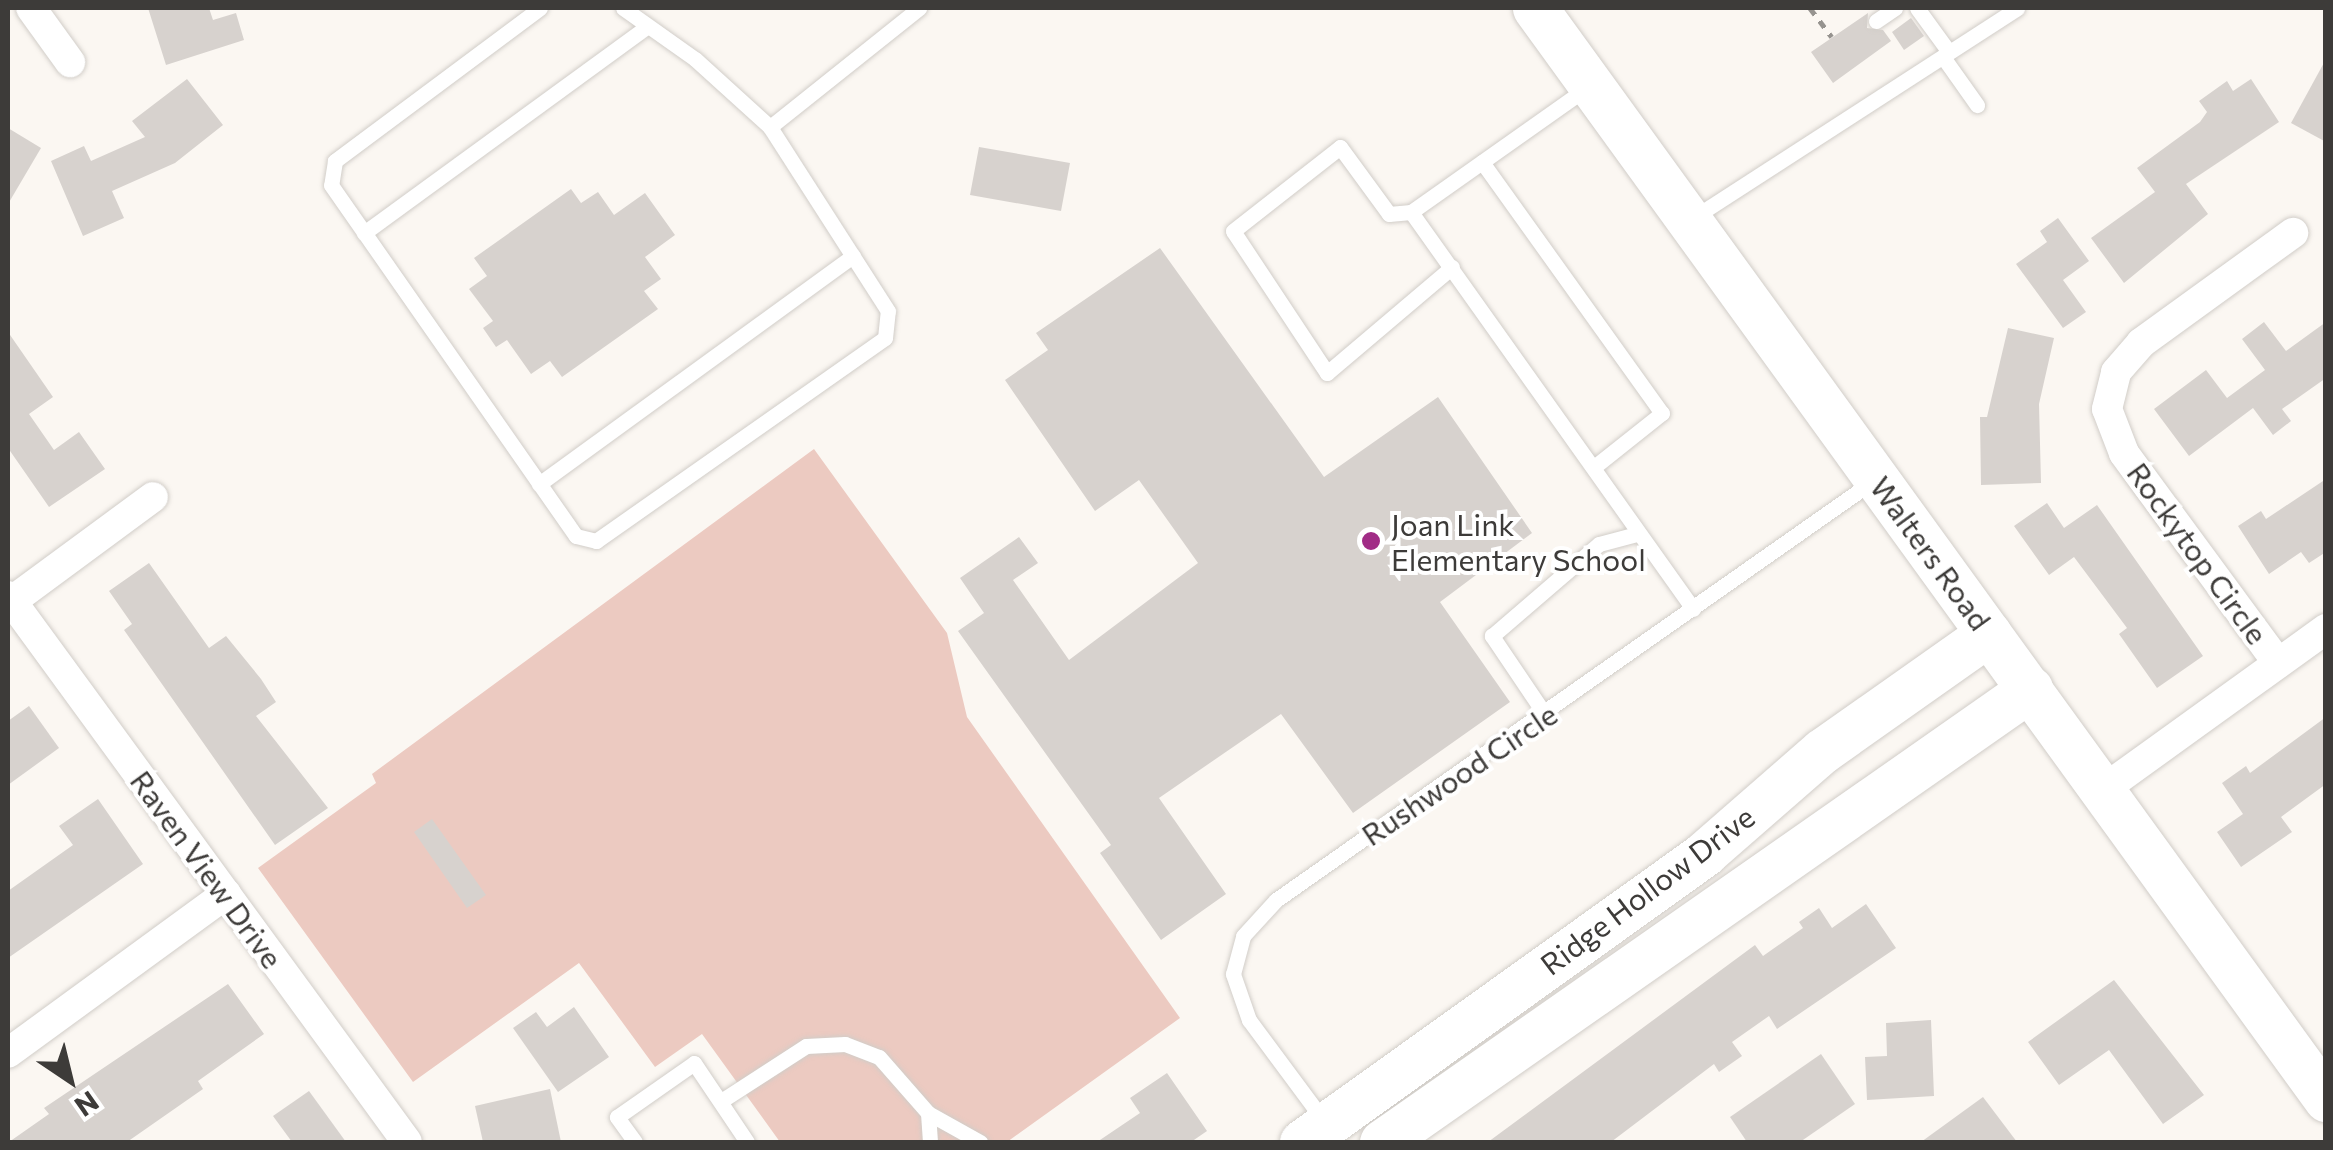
<!DOCTYPE html>
<html>
<head>
<meta charset="utf-8">
<style>
	body { margin:0 }
	#map { position:relative; width:2333px; height:1150px; overflow:hidden; background:#fbf7f2; font-family:Commissioner,sans-serif }
	div>[style] { position:absolute }
	.green>* { inset:0; background:#eccac1 }
	.building>* { inset:0; background:#d7d2ce }
	.path>* { height:5px; margin-top:-2.5px; transform-origin:0; background:repeating-linear-gradient(90deg,#96938f 0 8px,transparent 0 16px) }
	.roads { filter:drop-shadow(0 0 2px #d1cdc8) drop-shadow(0 0 2px #d1cdc8) }
	.lane>* { height:15px; margin:-7.5px; padding:0 7.5px; transform-origin:7.5px; border-radius:7.5px; background:#fff }
	.street>* { height:30px; margin:-15px; padding:0 15px; transform-origin:15px; border-radius:15px; background:#fff }
	.secondary>* { height:45px; margin:-22.5px; padding:0 22.5px; transform-origin:22.5px; border-radius:22.5px; background:#fff }
	.dots>* { width:28px; height:28px; translate:-50% -50%; box-sizing:border-box; border:5px solid #fff; border-radius:50% }
	span { translate:-50% -50%; white-space:nowrap; text-align:center; line-height:1.15; -webkit-text-stroke:8px #fff; paint-order:stroke }
	.poi-label { font-size:30px; color:#3d3b39 }
	.left { translate:0 -50%; text-align:left }
	.street-label { font-size:30px; color:#3d3b39 }
	.frame { position:absolute; inset:0; border:10px solid #3d3b39; pointer-events:none }
	.north { position:absolute; left:20px; top:1030px; width:100px; height:100px; -webkit-text-stroke:8px #fff; paint-order:stroke; rotate:145deg; font-size:28px; font-weight:700; line-height:40px; text-align:center; color:#3d3b39 }
	.north::after { content:''; display:block; margin:auto; width:35px; height:45px; background:#3d3b39; clip-path:polygon(50% 0,100% 100%,50% 72%,0 100%) }
</style>
</head>
<body>
<div id="map">
	<div class="green">
		<i style="clip-path:polygon(814px 449px,947px 633px,967px 717px,1180px 1018px,1007px 1142px,780px 1142px,702px 1034px,655px 1067px,579px 963px,413px 1082px,258px 868px,376px 783px,372px 774px)"></i>
	</div>
	<div class="building">
		<i style="clip-path:polygon(148px 8px,209px 8px,213px 20px,236px 13px,244px 40px,166px 65px)"></i>
		<i style="clip-path:polygon(1868px 13px,1867px 28px,1883px 30px,1891px 41px,1833px 83px,1811px 52px)"></i>
		<i style="clip-path:polygon(1911px 18px,1924px 36px,1904px 50px,1892px 32px)"></i>
		<i style="clip-path:polygon(2326px 59px,2326px 142px,2291px 123px)"></i>
		<i style="clip-path:polygon(187px 79px,223px 125px,175px 163px,112px 191px,124px 218px,83px 236px,51px 161px,84px 146px,91px 161px,145px 137px,132px 121px)"></i>
		<i style="clip-path:polygon(2251px 79px,2279px 122px,2186px 184px,2208px 214px,2124px 283px,2091px 238px,2155px 192px,2137px 168px,2200px 122px,2207px 112px,2199px 101px,2227px 81px,2233px 91px)"></i>
		<i style="clip-path:polygon(8px 128px,41px 148px,8px 204px)"></i>
		<i style="clip-path:polygon(979px 147px,1070px 163px,1061px 211px,970px 195px)"></i>
		<i style="clip-path:polygon(571px 189px,581px 203px,598px 192px,614px 215px,645px 193px,675px 235px,645px 257px,661px 279px,644px 291px,658px 309px,562px 377px,550px 361px,531px 374px,507px 340px,496px 347px,483px 328px,493px 321px,469px 289px,487px 276px,474px 258px)"></i>
		<i style="clip-path:polygon(2058px 218px,2089px 261px,2063px 280px,2086px 312px,2063px 328px,2016px 264px,2047px 242px,2040px 231px)"></i>
		<i style="clip-path:polygon(1160px 248px,1324px 477px,1438px 397px,1532px 533px,1440px 602px,1510px 702px,1353px 813px,1281px 714px,1159px 798px,1226px 894px,1161px 940px,1100px 853px,1111px 845px,958px 631px,984px 613px,960px 578px,1019px 537px,1038px 563px,1013px 580px,1069px 660px,1198px 563px,1139px 480px,1095px 511px,1005px 380px,1048px 350px,1036px 333px)"></i>
		<i style="clip-path:polygon(2264px 322px,2286px 351px,2326px 322px,2326px 378px,2282px 409px,2291px 421px,2273px 435px,2253px 408px,2189px 456px,2154px 409px,2206px 370px,2227px 398px,2265px 370px,2242px 339px)"></i>
		<i style="clip-path:polygon(2008px 328px,2054px 338px,2039px 404px,2041px 483px,1981px 485px,1980px 417px,1987px 417px)"></i>
		<i style="clip-path:polygon(8px 332px,53px 397px,29px 414px,54px 450px,79px 432px,105px 469px,49px 507px,8px 448px)"></i>
		<i style="clip-path:polygon(2326px 479px,2326px 552px,2309px 563px,2301px 552px,2269px 574px,2238px 526px,2261px 511px,2266px 519px)"></i>
		<i style="clip-path:polygon(2047px 503px,2064px 528px,2097px 505px,2203px 656px,2157px 688px,2119px 634px,2127px 628px,2074px 557px,2049px 575px,2014px 526px)"></i>
		<i style="clip-path:polygon(149px 563px,209px 648px,226px 636px,261px 679px,276px 702px,256px 716px,328px 808px,275px 845px,124px 630px,132px 624px,109px 591px)"></i>
		<i style="clip-path:polygon(29px 706px,59px 748px,8px 785px,8px 721px)"></i>
		<i style="clip-path:polygon(2326px 717px,2326px 784px,2281px 817px,2292px 832px,2241px 867px,2217px 832px,2243px 814px,2222px 783px,2246px 766px,2250px 773px)"></i>
		<i style="clip-path:polygon(98px 799px,143px 864px,8px 958px,8px 891px,73px 845px,59px 826px)"></i>
		<i style="clip-path:polygon(432px 819px,486px 895px,467px 908px,414px 832px)"></i>
		<i style="clip-path:polygon(1866px 904px,1896px 948px,1777px 1029px,1769px 1016px,1732px 1042px,1742px 1056px,1719px 1072px,1714px 1064px,1611px 1142px,1488px 1142px,1755px 945px,1763px 956px,1803px 928px,1799px 922px,1819px 908px,1832px 928px)"></i>
		<i style="clip-path:polygon(2114px 980px,2204px 1095px,2163px 1124px,2109px 1050px,2059px 1085px,2028px 1042px)"></i>
		<i style="clip-path:polygon(228px 984px,264px 1034px,198px 1081px,203px 1089px,127px 1142px,9px 1142px,49px 1114px,44px 1108px)"></i>
		<i style="clip-path:polygon(574px 1007px,609px 1057px,558px 1092px,513px 1028px,536px 1012px,547px 1027px)"></i>
		<i style="clip-path:polygon(1931px 1020px,1934px 1096px,1867px 1100px,1865px 1057px,1887px 1056px,1886px 1023px)"></i>
		<i style="clip-path:polygon(1821px 1054px,1855px 1104px,1800px 1142px,1747px 1142px,1730px 1117px)"></i>
		<i style="clip-path:polygon(1167px 1073px,1207px 1131px,1191px 1142px,1097px 1142px,1140px 1113px,1130px 1098px)"></i>
		<i style="clip-path:polygon(550px 1089px,561px 1142px,483px 1142px,475px 1106px)"></i>
		<i style="clip-path:polygon(309px 1091px,346px 1142px,292px 1142px,273px 1116px)"></i>
		<i style="clip-path:polygon(1983px 1097px,2017px 1142px,1921px 1142px)"></i>
	</div>
	<div class="path">
		<i style="left:1810px;top:8px;width:36px;rotate:53deg"></i>
	</div>
	<div class="roads">
		<div class="lane">
			<i style="left:540px;top:8px;width:256px;rotate:143.3deg"></i>
			<i style="left:335px;top:161px;width:24px;rotate:99deg"></i>
			<i style="left:331px;top:185px;width:428px;rotate:55.1deg"></i>
			<i style="left:576px;top:536px;width:21px;rotate:14deg"></i>
			<i style="left:596px;top:541px;width:353px;rotate:-35.1deg"></i>
			<i style="left:885px;top:338px;width:27px;rotate:-84deg"></i>
			<i style="left:888px;top:311px;width:219px;rotate:-122.7deg"></i>
			<i style="left:770px;top:127px;width:101px;rotate:-137.8deg"></i>
			<i style="left:695px;top:59px;width:88px;rotate:-144.7deg"></i>
			<i style="left:1917px;top:8px;width:54px;rotate:54deg"></i>
			<i style="left:1876px;top:21px;width:23px;rotate:-34deg"></i>
			<i style="left:1943px;top:57px;width:59px;rotate:54.7deg"></i>
			<i style="left:770px;top:127px;width:191px;rotate:-38.6deg"></i>
			<i style="left:1482px;top:162px;width:309px;rotate:54.4deg"></i>
			<i style="left:1662px;top:413px;width:87px;rotate:141.5deg"></i>
			<i style="left:1411px;top:212px;width:487px;rotate:54.6deg"></i>
			<i style="left:1693px;top:218px;width:386px;rotate:-32.9deg"></i>
			<i style="left:364px;top:233px;width:351px;rotate:-36.1deg"></i>
			<i style="left:1452px;top:267px;width:164px;rotate:139.7deg"></i>
			<i style="left:1327px;top:373px;width:170px;rotate:-123.5deg"></i>
			<i style="left:1233px;top:231px;width:136px;rotate:-38.1deg"></i>
			<i style="left:1340px;top:147px;width:83px;rotate:53.8deg"></i>
			<i style="left:1389px;top:214px;width:22px;rotate:-5deg"></i>
			<i style="left:1411px;top:212px;width:215px;rotate:-35.2deg"></i>
			<i style="left:539px;top:484px;width:388px;rotate:-36deg"></i>
			<i style="left:1546px;top:716px;width:97px;rotate:-124deg"></i>
			<i style="left:1492px;top:636px;width:141px;rotate:-40.7deg"></i>
			<i style="left:1599px;top:544px;width:39px;rotate:-15deg"></i>
			<i style="left:721px;top:1101px;width:101px;rotate:-32.9deg"></i>
			<i style="left:806px;top:1046px;width:39px;rotate:-3deg"></i>
			<i style="left:845px;top:1044px;width:36px;rotate:21deg"></i>
			<i style="left:879px;top:1057px;width:74px;rotate:48.8deg"></i>
			<i style="left:928px;top:1113px;width:60px;rotate:29.1deg"></i>
			<i style="left:928px;top:1113px;width:29px;rotate:86deg"></i>
			<i style="left:1324px;top:1121px;width:126px;rotate:-126.6deg"></i>
			<i style="left:1249px;top:1020px;width:49px;rotate:-109.2deg"></i>
			<i style="left:1233px;top:974px;width:39px;rotate:-75deg"></i>
			<i style="left:1243px;top:936px;width:49px;rotate:-47.5deg"></i>
			<i style="left:1276px;top:900px;width:729px;rotate:-35.06deg"></i>
			<i style="left:635px;top:1142px;width:31px;rotate:-126deg"></i>
			<i style="left:617px;top:1117px;width:94px;rotate:-35deg"></i>
			<i style="left:694px;top:1063px;width:95px;rotate:56.1deg"></i>
		</div>
		<div class="street">
			<i style="left:31px;top:8px;width:67px;rotate:54.2deg"></i>
			<i style="left:8px;top:596px;width:676px;rotate:53.84deg"></i>
			<i style="left:8px;top:604px;width:180px;rotate:-36.4deg"></i>
			<i style="left:2278px;top:663px;width:260px;rotate:-126.3deg"></i>
			<i style="left:2124px;top:453px;width:47px;rotate:-111.1deg"></i>
			<i style="left:2107px;top:409px;width:38px;rotate:-76deg"></i>
			<i style="left:2116px;top:372px;width:38px;rotate:-49deg"></i>
			<i style="left:2141px;top:343px;width:188px;rotate:-35.9deg"></i>
			<i style="left:2104px;top:789px;width:274px;rotate:-35.8deg"></i>
			<i style="left:8px;top:1053px;width:270px;rotate:-36.1deg"></i>
		</div>
		<div class="secondary">
			<i style="left:1535px;top:8px;width:1348px;rotate:54.06deg"></i>
			<i style="left:1302px;top:1142px;width:496px;rotate:-35.6deg"></i>
			<i style="left:1705px;top:853px;width:155px;rotate:-41.1deg"></i>
			<i style="left:1822px;top:751px;width:204px;rotate:-35.2deg"></i>
			<i style="left:1382px;top:1142px;width:791px;rotate:-34.96deg"></i>
		</div>
	</div>
	<div class="dots">
		<i style="left:1371px;top:541px;background:#a12c86"></i>
	</div>
	<div class="poi-label">
		<span class="left" style="left:1391px;top:541px">Joan Link<br>Elementary School</span>
	</div>
	<div class="street-label">
		<span style="left:1931px;top:553px;rotate:54deg">Walters Road</span>
		<span style="left:2198px;top:553px;rotate:54deg">Rockytop Circle</span>
		<span style="left:1459px;top:774px;rotate:-34deg">Rushwood Circle</span>
		<span style="left:207px;top:869px;rotate:54deg">Raven View Drive</span>
		<span style="left:1647px;top:890px;rotate:-37deg">Ridge Hollow Drive</span>
	</div>
	<div class="frame"></div>
	<div class="north">N</div>
</div>
</body>
</html>
